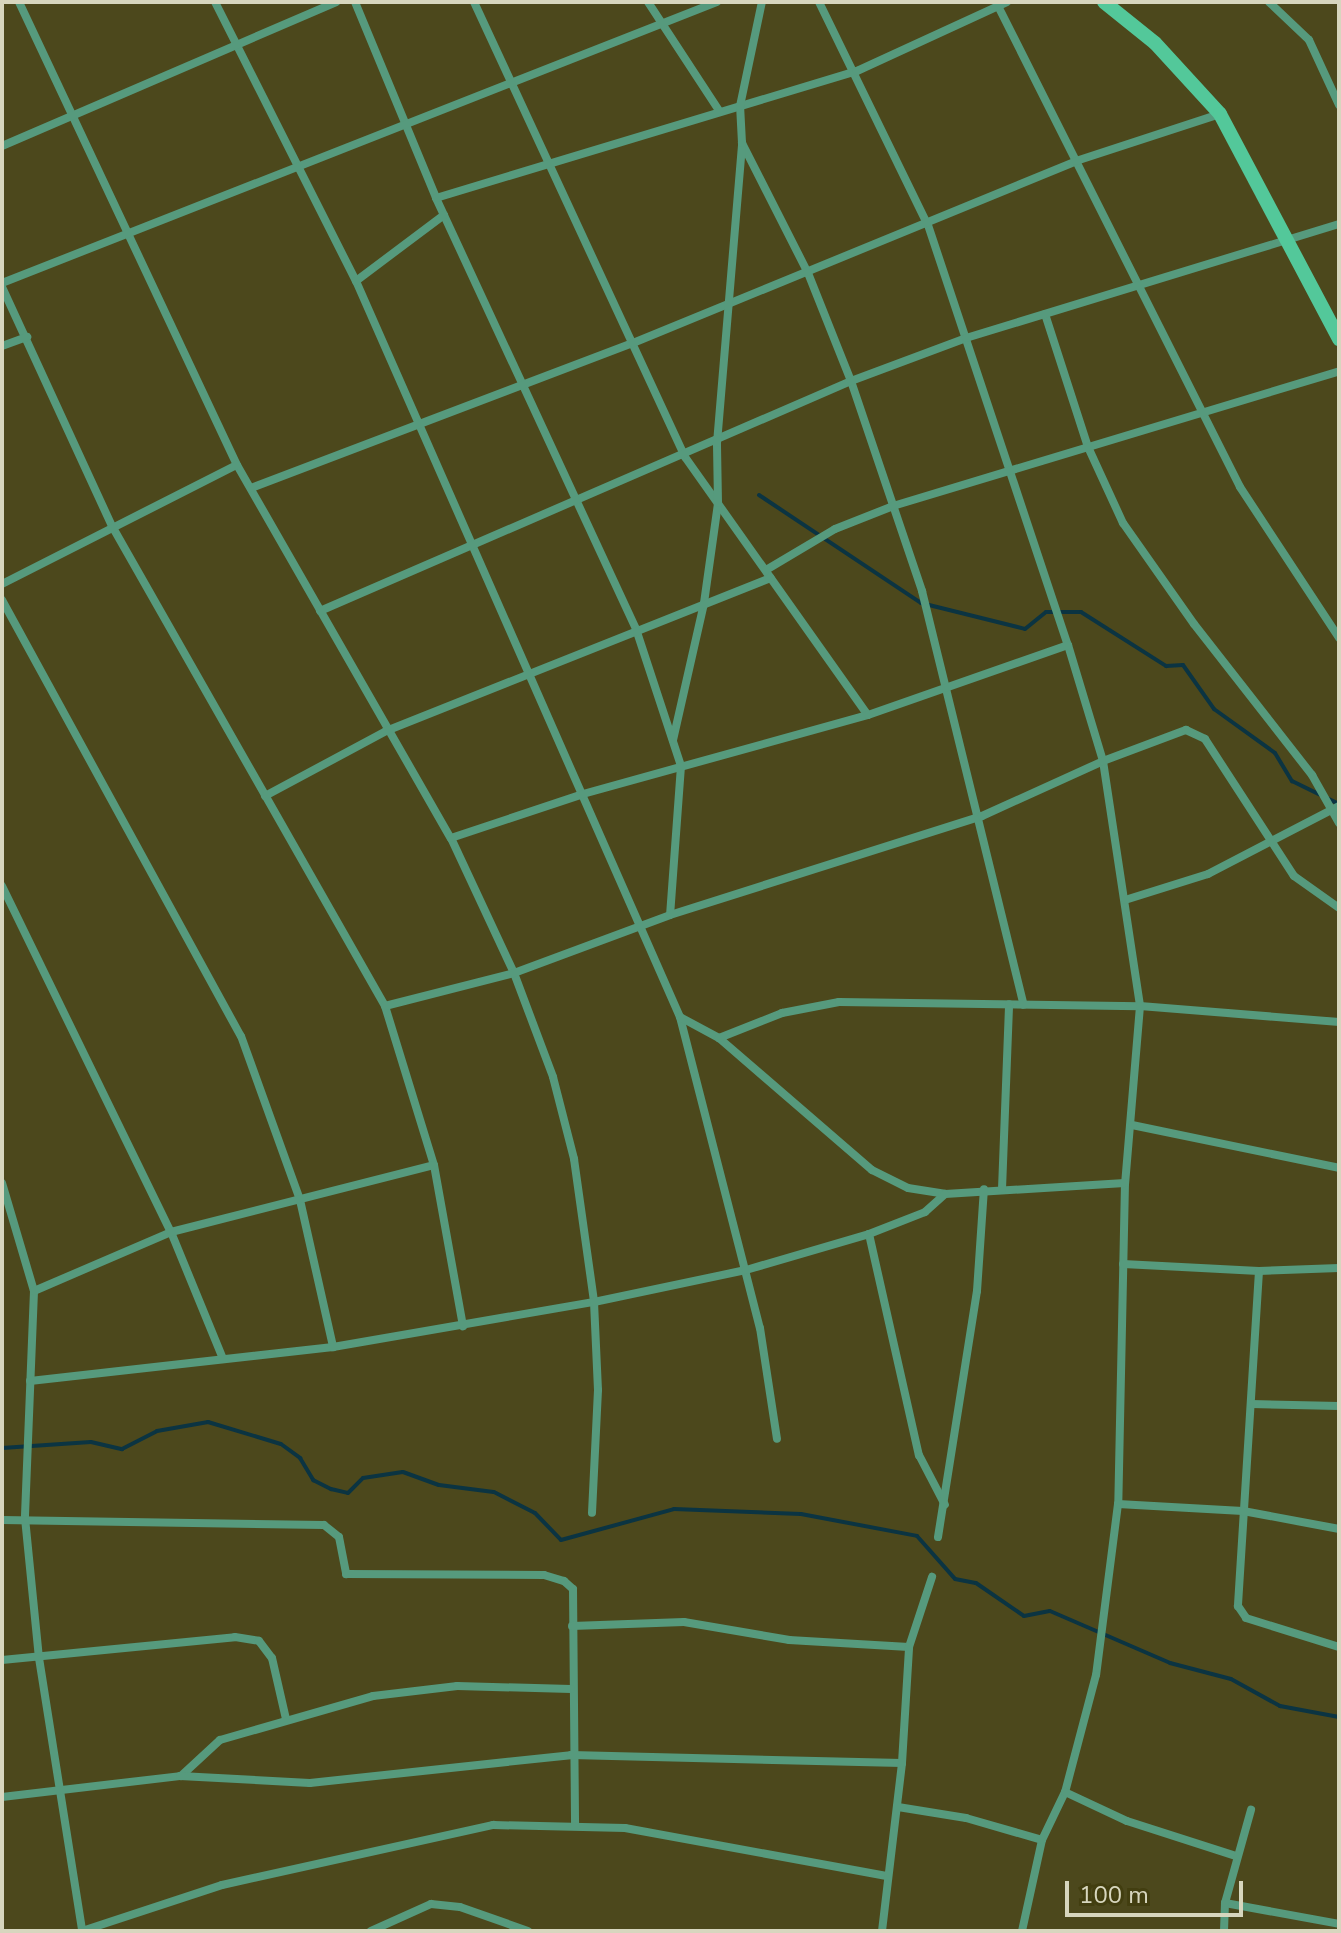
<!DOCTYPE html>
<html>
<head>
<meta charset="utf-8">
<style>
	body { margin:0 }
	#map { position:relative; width:1341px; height:1933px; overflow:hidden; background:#4c481c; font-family:"Nunito Sans",sans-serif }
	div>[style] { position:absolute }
	.stream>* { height:4px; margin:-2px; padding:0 2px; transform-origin:2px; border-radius:2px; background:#0b3442 }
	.street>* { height:8px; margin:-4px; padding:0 4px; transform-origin:4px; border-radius:4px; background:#569a7d }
	.secondary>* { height:14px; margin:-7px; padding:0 7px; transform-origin:7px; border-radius:7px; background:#53c89a }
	span { translate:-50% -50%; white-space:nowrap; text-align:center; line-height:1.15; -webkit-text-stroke:8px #423e10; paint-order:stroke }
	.frame { position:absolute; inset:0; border:4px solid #d7d6be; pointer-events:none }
	.scale { position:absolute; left:1065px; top:1881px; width:178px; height:36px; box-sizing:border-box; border:4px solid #d7d6be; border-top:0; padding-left:10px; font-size:24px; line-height:28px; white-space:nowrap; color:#d7d6be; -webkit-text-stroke:6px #423e10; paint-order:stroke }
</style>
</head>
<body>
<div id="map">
	<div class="stream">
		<i style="left:759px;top:495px;width:195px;rotate:33.7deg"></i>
		<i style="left:921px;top:603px;width:107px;rotate:14deg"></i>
		<i style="left:1025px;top:629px;width:27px;rotate:-39deg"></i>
		<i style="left:1046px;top:612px;width:35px"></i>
		<i style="left:1081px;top:612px;width:101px;rotate:32.4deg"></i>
		<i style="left:1166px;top:666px;width:17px;rotate:-3deg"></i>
		<i style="left:1183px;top:665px;width:54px;rotate:54.8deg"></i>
		<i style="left:1214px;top:709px;width:75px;rotate:35.8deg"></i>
		<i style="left:1275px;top:753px;width:33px;rotate:59deg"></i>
		<i style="left:1292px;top:781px;width:52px;rotate:26.1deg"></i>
		<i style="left:2px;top:1448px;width:89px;rotate:-3.9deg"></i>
		<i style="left:91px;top:1442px;width:32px;rotate:13deg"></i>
		<i style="left:122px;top:1449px;width:39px;rotate:-27deg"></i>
		<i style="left:157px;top:1431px;width:52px;rotate:-10deg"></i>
		<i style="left:208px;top:1422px;width:76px;rotate:16.8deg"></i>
		<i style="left:281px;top:1444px;width:24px;rotate:36deg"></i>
		<i style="left:300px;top:1458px;width:26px;rotate:59deg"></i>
		<i style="left:313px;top:1480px;width:20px;rotate:27deg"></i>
		<i style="left:331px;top:1489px;width:17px;rotate:13deg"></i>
		<i style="left:348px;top:1493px;width:21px;rotate:-45deg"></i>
		<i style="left:363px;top:1478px;width:40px;rotate:-8.5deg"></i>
		<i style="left:403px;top:1472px;width:38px;rotate:20deg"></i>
		<i style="left:439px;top:1485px;width:55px;rotate:7.3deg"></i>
		<i style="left:494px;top:1492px;width:46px;rotate:27.1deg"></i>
		<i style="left:535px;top:1513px;width:37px;rotate:46deg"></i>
		<i style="left:561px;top:1540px;width:117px;rotate:-15.3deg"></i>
		<i style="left:674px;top:1509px;width:127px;rotate:2.3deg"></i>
		<i style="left:801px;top:1514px;width:118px;rotate:10.7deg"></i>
		<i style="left:917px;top:1536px;width:57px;rotate:48.5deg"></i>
		<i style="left:955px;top:1579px;width:21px;rotate:11deg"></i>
		<i style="left:976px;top:1583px;width:58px;rotate:34.5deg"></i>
		<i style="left:1024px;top:1616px;width:26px;rotate:-11deg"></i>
		<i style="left:1050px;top:1611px;width:131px;rotate:23.4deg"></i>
		<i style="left:1170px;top:1663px;width:63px;rotate:14.7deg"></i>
		<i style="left:1231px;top:1679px;width:56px;rotate:28.9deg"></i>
		<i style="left:1280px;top:1706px;width:60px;rotate:10.6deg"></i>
	</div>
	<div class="street">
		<i style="left:19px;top:2px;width:512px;rotate:64.79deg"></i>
		<i style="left:237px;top:465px;width:430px;rotate:60.2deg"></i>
		<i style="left:451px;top:838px;width:149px;rotate:65deg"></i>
		<i style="left:514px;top:973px;width:111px;rotate:69.4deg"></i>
		<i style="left:553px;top:1077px;width:85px;rotate:75.6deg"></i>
		<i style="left:574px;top:1159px;width:144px;rotate:82deg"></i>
		<i style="left:594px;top:1302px;width:88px;rotate:87.4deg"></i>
		<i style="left:598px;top:1390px;width:123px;rotate:92.8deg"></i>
		<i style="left:215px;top:2px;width:313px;rotate:63.2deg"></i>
		<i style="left:356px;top:281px;width:804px;rotate:66.24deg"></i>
		<i style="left:680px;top:1017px;width:321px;rotate:75.6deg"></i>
		<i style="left:760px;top:1328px;width:112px;rotate:81.3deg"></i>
		<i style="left:355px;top:2px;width:212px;rotate:67.5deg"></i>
		<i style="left:436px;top:198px;width:475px;rotate:65.1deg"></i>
		<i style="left:636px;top:629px;width:144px;rotate:71.8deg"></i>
		<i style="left:681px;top:766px;width:149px;rotate:94.2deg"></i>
		<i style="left:474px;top:2px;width:502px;rotate:65.12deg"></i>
		<i style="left:685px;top:457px;width:316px;rotate:54.7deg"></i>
		<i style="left:648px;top:2px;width:131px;rotate:56.8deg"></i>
		<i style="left:819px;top:2px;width:248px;rotate:64deg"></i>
		<i style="left:928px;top:225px;width:443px;rotate:71.6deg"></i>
		<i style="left:1068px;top:645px;width:121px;rotate:73.2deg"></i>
		<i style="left:1103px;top:761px;width:248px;rotate:81.4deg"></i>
		<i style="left:1140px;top:1006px;width:178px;rotate:94.8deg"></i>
		<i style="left:1125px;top:1183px;width:321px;rotate:91.2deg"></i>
		<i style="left:1118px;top:1504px;width:172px;rotate:97.3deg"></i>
		<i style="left:1096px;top:1675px;width:121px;rotate:104.8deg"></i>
		<i style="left:1065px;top:1792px;width:53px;rotate:115.6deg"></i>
		<i style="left:1042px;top:1840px;width:93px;rotate:102.4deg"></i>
		<i style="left:996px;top:2px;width:543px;rotate:63.29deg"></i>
		<i style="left:1240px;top:487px;width:181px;rotate:56.7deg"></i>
		<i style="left:1269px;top:2px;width:55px;rotate:43.5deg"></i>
		<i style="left:1309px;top:40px;width:72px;rotate:65.2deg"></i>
		<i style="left:742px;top:143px;width:146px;rotate:63.1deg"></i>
		<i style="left:808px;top:273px;width:116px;rotate:68.3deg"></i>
		<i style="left:851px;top:381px;width:222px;rotate:71.3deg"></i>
		<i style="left:922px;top:591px;width:426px;rotate:76.2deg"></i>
		<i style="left:2px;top:146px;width:364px;rotate:-23.3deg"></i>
		<i style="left:436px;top:198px;width:440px;rotate:-16.8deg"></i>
		<i style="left:857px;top:71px;width:165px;rotate:-24.7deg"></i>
		<i style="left:356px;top:281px;width:110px;rotate:-36.9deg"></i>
		<i style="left:2px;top:283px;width:768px;rotate:-21.46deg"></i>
		<i style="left:2px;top:287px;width:263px;rotate:65.3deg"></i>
		<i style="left:112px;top:526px;width:552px;rotate:60.37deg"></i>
		<i style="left:385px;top:1006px;width:166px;rotate:72.9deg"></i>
		<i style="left:434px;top:1165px;width:164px;rotate:79.8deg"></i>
		<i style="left:1045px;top:314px;width:140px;rotate:72.1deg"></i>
		<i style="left:1088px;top:447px;width:84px;rotate:65.3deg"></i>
		<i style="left:1123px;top:523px;width:123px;rotate:54.9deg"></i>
		<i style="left:1194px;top:624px;width:192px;rotate:52deg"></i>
		<i style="left:1312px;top:775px;width:55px;rotate:60.6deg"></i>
		<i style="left:2px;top:346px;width:27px;rotate:-20deg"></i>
		<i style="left:251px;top:488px;width:409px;rotate:-20.8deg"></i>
		<i style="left:633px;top:343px;width:479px;rotate:-22.3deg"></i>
		<i style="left:1076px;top:161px;width:151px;rotate:-18.1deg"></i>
		<i style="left:766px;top:570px;width:80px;rotate:-30.7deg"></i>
		<i style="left:835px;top:529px;width:62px;rotate:-21.6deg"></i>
		<i style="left:893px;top:506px;width:466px;rotate:-16.8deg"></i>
		<i style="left:2px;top:584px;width:263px;rotate:-26.9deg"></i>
		<i style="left:2px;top:600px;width:497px;rotate:61.3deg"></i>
		<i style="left:241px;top:1036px;width:174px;rotate:70.2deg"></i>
		<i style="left:300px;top:1200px;width:151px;rotate:77.3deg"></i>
		<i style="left:320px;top:611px;width:579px;rotate:-23.42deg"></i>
		<i style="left:851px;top:381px;width:123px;rotate:-20.5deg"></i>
		<i style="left:966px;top:338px;width:390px;rotate:-17deg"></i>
		<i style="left:673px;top:740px;width:140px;rotate:-77.2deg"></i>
		<i style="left:704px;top:603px;width:101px;rotate:-82deg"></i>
		<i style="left:718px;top:503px;width:60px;rotate:-91deg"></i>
		<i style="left:717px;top:443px;width:301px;rotate:-85.2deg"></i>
		<i style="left:742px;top:143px;width:37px;rotate:-93deg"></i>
		<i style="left:740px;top:106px;width:106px;rotate:-78.1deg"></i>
		<i style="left:265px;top:796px;width:137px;rotate:-28.2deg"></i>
		<i style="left:386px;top:731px;width:414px;rotate:-21.7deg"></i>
		<i style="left:451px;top:838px;width:139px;rotate:-18.4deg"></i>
		<i style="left:583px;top:794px;width:296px;rotate:-15.5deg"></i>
		<i style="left:868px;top:715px;width:212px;rotate:-19.3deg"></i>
		<i style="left:2px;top:886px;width:385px;rotate:64deg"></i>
		<i style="left:171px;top:1232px;width:137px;rotate:67.7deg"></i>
		<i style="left:1125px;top:900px;width:87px;rotate:-17.4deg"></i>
		<i style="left:1208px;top:874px;width:148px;rotate:-27.4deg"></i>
		<i style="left:385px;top:1006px;width:133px;rotate:-14.3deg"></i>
		<i style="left:514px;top:973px;width:166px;rotate:-20.4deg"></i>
		<i style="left:670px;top:915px;width:327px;rotate:-17.6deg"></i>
		<i style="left:982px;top:816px;width:133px;rotate:-24.4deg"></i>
		<i style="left:1103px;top:761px;width:89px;rotate:-20.5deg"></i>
		<i style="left:1186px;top:730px;width:21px;rotate:25deg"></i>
		<i style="left:1205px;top:739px;width:163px;rotate:57deg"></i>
		<i style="left:1294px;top:876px;width:55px;rotate:35.4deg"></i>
		<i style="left:680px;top:1017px;width:44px;rotate:28.3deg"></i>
		<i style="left:719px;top:1038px;width:202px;rotate:40.8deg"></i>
		<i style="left:872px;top:1170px;width:40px;rotate:26.6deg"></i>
		<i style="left:908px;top:1188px;width:37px;rotate:9deg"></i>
		<i style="left:945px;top:1194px;width:180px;rotate:-3.5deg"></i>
		<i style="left:719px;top:1038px;width:68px;rotate:-21.6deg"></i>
		<i style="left:782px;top:1013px;width:58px;rotate:-10.9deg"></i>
		<i style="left:839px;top:1002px;width:301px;rotate:0.8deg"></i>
		<i style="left:1140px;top:1006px;width:200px;rotate:4.6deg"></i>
		<i style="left:1132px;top:1125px;width:211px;rotate:11.7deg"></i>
		<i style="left:2px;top:1183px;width:113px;rotate:73.5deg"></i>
		<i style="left:34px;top:1291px;width:227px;rotate:92.3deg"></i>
		<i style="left:25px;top:1518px;width:141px;rotate:84.3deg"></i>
		<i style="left:39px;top:1658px;width:276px;rotate:81deg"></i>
		<i style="left:1002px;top:1189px;width:185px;rotate:-87.8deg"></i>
		<i style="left:869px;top:1234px;width:227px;rotate:77.3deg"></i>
		<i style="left:919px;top:1455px;width:56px;rotate:62.5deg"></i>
		<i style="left:1123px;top:1264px;width:136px;rotate:2.9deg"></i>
		<i style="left:1259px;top:1271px;width:80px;rotate:-2.1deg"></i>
		<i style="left:1259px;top:1271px;width:336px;rotate:93.6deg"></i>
		<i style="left:1238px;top:1606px;width:14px;rotate:56deg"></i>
		<i style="left:1246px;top:1618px;width:97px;rotate:17.3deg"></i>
		<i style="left:34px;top:1291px;width:149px;rotate:-23.3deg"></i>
		<i style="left:171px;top:1232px;width:271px;rotate:-14.3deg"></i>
		<i style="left:30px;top:1381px;width:305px;rotate:-6.4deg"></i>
		<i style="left:333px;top:1347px;width:265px;rotate:-9.8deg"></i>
		<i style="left:594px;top:1302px;width:155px;rotate:-11.9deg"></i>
		<i style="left:746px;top:1270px;width:128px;rotate:-16.3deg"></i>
		<i style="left:869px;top:1234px;width:60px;rotate:-21.4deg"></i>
		<i style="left:925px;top:1212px;width:27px;rotate:-42deg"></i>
		<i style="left:1251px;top:1404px;width:88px;rotate:1.3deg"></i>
		<i style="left:1118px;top:1504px;width:125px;rotate:3.2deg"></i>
		<i style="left:1243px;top:1511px;width:98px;rotate:10.6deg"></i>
		<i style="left:2px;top:1520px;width:322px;rotate:0.9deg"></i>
		<i style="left:324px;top:1525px;width:19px;rotate:39deg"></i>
		<i style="left:339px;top:1537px;width:38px;rotate:79deg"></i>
		<i style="left:346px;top:1574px;width:198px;rotate:0.3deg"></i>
		<i style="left:544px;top:1575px;width:21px;rotate:17deg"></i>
		<i style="left:564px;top:1581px;width:12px;rotate:42deg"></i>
		<i style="left:573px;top:1589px;width:236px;rotate:89.5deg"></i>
		<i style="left:938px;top:1537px;width:249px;rotate:-81deg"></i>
		<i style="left:977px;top:1291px;width:102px;rotate:-86.1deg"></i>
		<i style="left:572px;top:1626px;width:112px;rotate:-2deg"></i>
		<i style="left:684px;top:1622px;width:107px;rotate:9.7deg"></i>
		<i style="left:789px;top:1640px;width:120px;rotate:3.3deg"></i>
		<i style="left:2px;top:1660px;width:234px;rotate:-5.6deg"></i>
		<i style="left:235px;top:1637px;width:24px;rotate:9deg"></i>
		<i style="left:259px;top:1641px;width:21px;rotate:53deg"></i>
		<i style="left:272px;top:1658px;width:63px;rotate:77.1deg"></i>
		<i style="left:181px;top:1776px;width:53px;rotate:-42.7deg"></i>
		<i style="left:220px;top:1740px;width:159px;rotate:-16deg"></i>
		<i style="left:373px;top:1696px;width:85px;rotate:-6.8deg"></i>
		<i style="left:457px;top:1686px;width:114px;rotate:1.5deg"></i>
		<i style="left:1065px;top:1792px;width:68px;rotate:25.1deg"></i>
		<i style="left:1127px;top:1821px;width:114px;rotate:17.8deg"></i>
		<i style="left:2px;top:1797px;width:179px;rotate:-6.7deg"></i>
		<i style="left:180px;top:1776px;width:130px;rotate:3.1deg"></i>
		<i style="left:310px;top:1783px;width:262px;rotate:-6.1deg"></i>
		<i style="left:571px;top:1755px;width:331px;rotate:1.4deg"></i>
		<i style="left:898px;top:1807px;width:69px;rotate:9.2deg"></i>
		<i style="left:966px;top:1818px;width:79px;rotate:16.1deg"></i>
		<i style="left:1225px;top:1903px;width:116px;rotate:10.4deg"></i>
		<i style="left:82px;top:1931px;width:147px;rotate:-18.2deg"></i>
		<i style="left:222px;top:1885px;width:278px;rotate:-12.5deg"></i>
		<i style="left:493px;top:1825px;width:132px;rotate:1.3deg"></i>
		<i style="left:625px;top:1828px;width:266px;rotate:10.4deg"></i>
		<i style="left:371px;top:1931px;width:66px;rotate:-24.2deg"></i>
		<i style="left:431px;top:1904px;width:29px;rotate:6deg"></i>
		<i style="left:460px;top:1907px;width:72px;rotate:19.4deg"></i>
		<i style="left:882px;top:1931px;width:169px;rotate:-83.2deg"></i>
		<i style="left:902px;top:1763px;width:116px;rotate:-86.5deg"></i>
		<i style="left:909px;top:1647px;width:74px;rotate:-71.8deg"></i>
		<i style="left:1224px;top:1931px;width:28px;rotate:-88deg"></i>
		<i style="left:1225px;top:1903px;width:97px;rotate:-74.4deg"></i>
	</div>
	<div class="secondary">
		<i style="left:1104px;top:2px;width:65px;rotate:38.8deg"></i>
		<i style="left:1155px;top:43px;width:96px;rotate:47.5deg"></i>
		<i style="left:1220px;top:114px;width:255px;rotate:62.1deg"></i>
	</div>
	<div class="frame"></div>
	<div class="scale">100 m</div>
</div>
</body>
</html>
